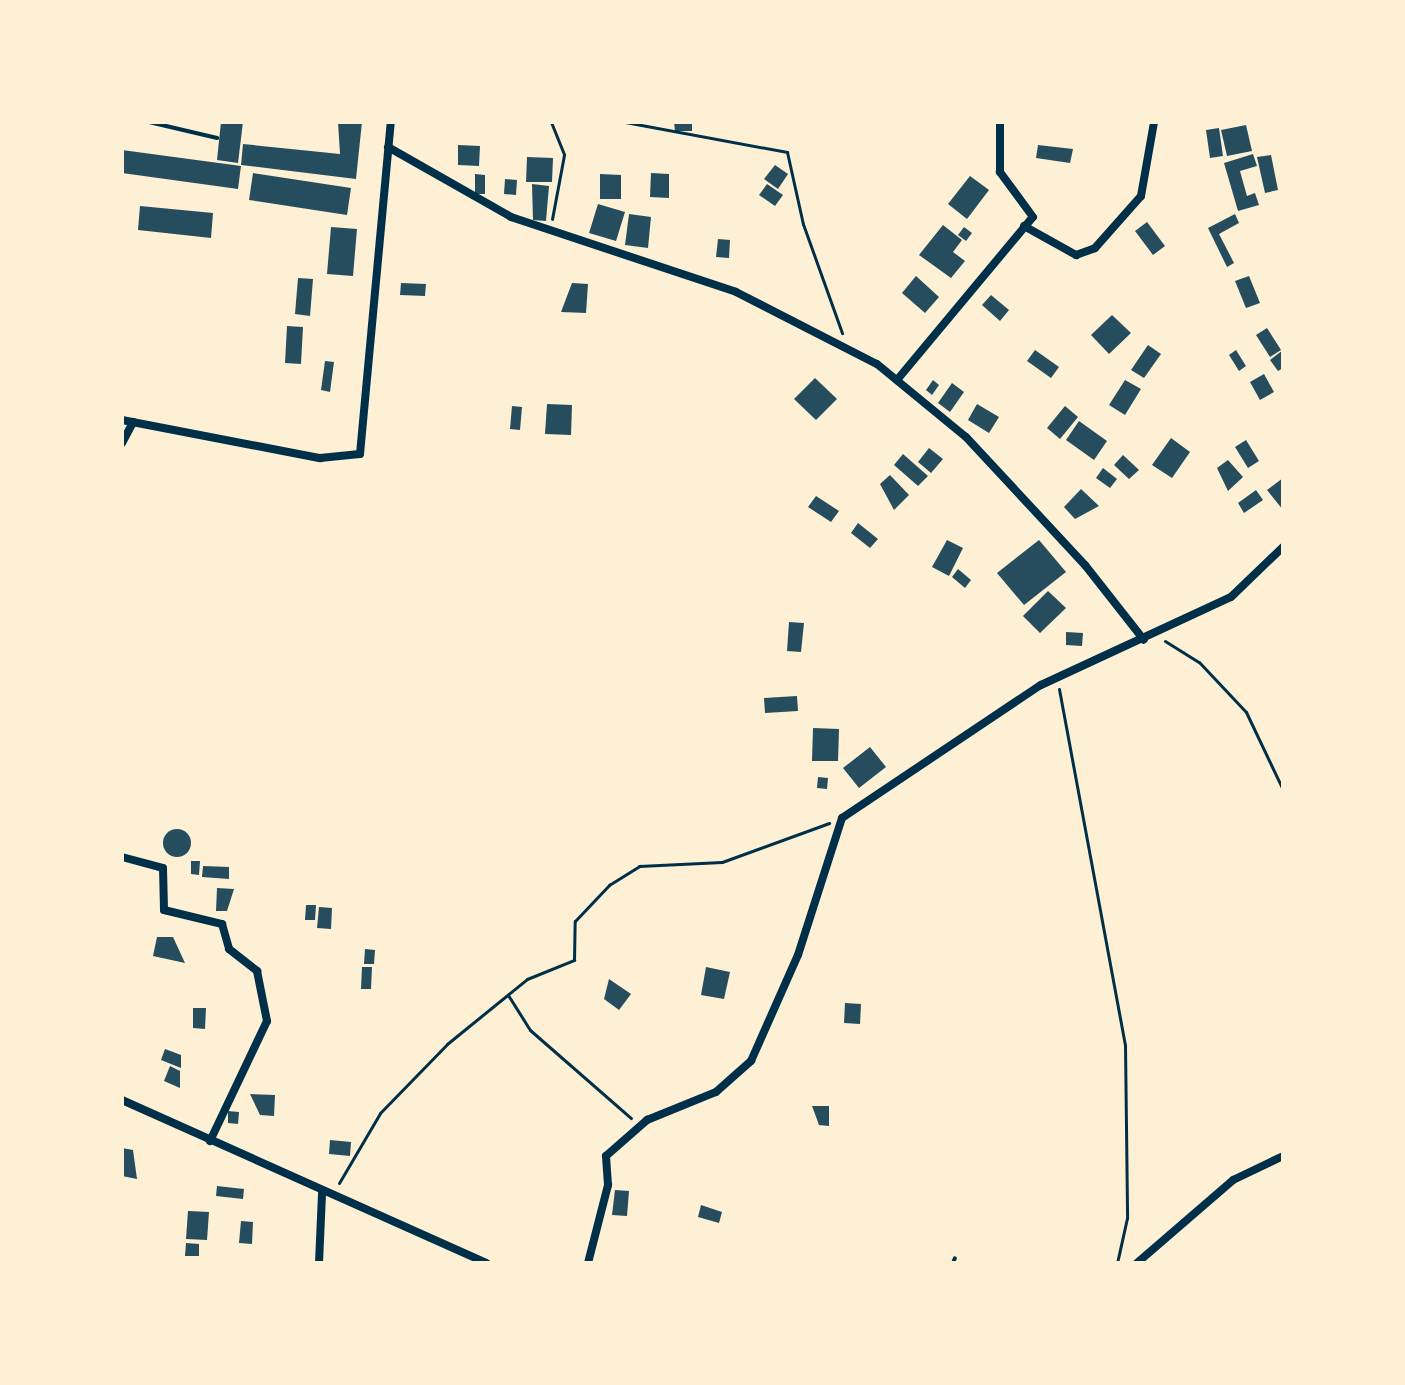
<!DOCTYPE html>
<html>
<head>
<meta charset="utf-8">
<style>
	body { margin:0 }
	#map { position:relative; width:1405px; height:1385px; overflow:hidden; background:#fdf0d5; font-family:"Open Sans",sans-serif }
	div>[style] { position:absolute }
	.building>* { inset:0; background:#264d5e }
	.round { border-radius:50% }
	.path>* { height:3px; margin:-1.5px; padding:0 1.5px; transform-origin:1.5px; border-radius:1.5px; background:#003049 }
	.service>* { height:4px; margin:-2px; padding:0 2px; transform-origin:2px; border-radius:2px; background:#003049 }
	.minor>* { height:8px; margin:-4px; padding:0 4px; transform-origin:4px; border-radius:4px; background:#003049 }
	span { translate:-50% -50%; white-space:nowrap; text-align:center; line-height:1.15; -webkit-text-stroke:6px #fdf0d5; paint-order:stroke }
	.frame { position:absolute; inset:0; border:124px solid #fdf0d5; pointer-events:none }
</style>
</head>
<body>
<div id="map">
	<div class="building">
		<i style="clip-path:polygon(221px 122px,243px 122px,238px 163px,217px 160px)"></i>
		<i style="clip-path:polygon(338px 122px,362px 122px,356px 179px,241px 165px,243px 144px,340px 154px)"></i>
		<i style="clip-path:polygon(674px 122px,692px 122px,692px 131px,675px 131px)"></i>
		<i style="clip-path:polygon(1246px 125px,1252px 151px,1227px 156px,1221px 130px)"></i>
		<i style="clip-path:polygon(1219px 128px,1223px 156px,1210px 158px,1206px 130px)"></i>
		<i style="clip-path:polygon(458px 145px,480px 146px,479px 166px,458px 165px)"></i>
		<i style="clip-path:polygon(1038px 145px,1073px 149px,1070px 163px,1036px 158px)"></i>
		<i style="clip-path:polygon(122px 150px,241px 166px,238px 189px,122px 173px)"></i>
		<i style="clip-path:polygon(1253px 154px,1257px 166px,1240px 171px,1247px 196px,1255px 193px,1259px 205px,1238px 211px,1224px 163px)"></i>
		<i style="clip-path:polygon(1271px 155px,1278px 190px,1265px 193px,1257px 157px)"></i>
		<i style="clip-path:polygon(527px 157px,553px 158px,552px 182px,526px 182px)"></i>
		<i style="clip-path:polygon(775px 165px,788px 174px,778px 189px,764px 179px)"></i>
		<i style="clip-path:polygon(253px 173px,351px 188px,347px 215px,249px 200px)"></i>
		<i style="clip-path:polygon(651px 173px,669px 174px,669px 198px,650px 197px)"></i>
		<i style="clip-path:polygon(475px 174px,485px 175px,485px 194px,475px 194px)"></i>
		<i style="clip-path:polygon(600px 174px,621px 175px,621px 199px,600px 199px)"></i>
		<i style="clip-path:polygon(970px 176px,989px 190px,967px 219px,948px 204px)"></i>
		<i style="clip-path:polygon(505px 179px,517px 180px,516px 195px,504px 194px)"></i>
		<i style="clip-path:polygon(532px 184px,549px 186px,546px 221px,533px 220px)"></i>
		<i style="clip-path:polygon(767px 184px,783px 195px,775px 206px,759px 195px)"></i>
		<i style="clip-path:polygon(598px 204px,625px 212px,616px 241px,589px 233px)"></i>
		<i style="clip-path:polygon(140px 206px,213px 213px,211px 238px,138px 230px)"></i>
		<i style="clip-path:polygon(629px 214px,651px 217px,648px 248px,625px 245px)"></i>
		<i style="clip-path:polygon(1235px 214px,1239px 223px,1219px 234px,1234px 263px,1227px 267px,1208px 228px)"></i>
		<i style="clip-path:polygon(1147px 222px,1165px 246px,1153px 255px,1135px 231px)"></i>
		<i style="clip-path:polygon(943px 225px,962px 240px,953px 252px,965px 261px,951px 278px,919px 255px)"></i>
		<i style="clip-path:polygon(331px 227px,357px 229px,353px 276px,327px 274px)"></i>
		<i style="clip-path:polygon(964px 227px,972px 233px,966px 241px,958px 235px)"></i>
		<i style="clip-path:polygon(718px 239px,730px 240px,729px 258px,716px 257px)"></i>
		<i style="clip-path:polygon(916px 276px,939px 297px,925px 313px,902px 293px)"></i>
		<i style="clip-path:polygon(1249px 276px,1260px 303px,1246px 308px,1235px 281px)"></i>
		<i style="clip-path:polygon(298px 278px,313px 279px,310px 316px,295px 314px)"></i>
		<i style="clip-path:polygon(401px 283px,426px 284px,425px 296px,400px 295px)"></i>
		<i style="clip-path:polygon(572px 283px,588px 284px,586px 313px,561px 312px)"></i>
		<i style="clip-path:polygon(991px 295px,1009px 310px,1000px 321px,982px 305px)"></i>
		<i style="clip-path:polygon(1112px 315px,1131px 333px,1109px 354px,1091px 335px)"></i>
		<i style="clip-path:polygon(287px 326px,303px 327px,301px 364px,285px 363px)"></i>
		<i style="clip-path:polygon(1267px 328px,1281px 350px,1270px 357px,1256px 335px)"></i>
		<i style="clip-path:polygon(1148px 345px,1161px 354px,1144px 378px,1131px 370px)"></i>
		<i style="clip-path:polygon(1035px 350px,1059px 367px,1051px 378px,1027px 361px)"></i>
		<i style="clip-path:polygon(1236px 350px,1246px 366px,1239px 371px,1229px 355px)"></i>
		<i style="clip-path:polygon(1283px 350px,1283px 368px,1278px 371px,1270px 360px)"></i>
		<i style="clip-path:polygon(325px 361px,334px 362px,330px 392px,321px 390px)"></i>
		<i style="clip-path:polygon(1264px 374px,1274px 392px,1260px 400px,1250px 382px)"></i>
		<i style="clip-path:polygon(815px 378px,837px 399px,816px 420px,794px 399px)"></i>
		<i style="clip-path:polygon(933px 380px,939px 385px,932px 395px,926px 390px)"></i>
		<i style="clip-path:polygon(1125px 380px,1141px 389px,1125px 415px,1109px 405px)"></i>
		<i style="clip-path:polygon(952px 383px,964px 392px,950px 412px,938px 403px)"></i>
		<i style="clip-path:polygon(547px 404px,572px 405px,571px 435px,545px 434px)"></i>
		<i style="clip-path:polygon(977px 404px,999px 417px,989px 433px,968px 420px)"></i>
		<i style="clip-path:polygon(512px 406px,522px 407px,520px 430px,510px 429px)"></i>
		<i style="clip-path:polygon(1065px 406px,1078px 417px,1060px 439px,1047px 428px)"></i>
		<i style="clip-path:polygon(1079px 421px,1107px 441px,1094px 460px,1066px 440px)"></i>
		<i style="clip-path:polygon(1171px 438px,1190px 452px,1172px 478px,1152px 465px)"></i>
		<i style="clip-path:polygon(1246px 440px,1259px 461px,1248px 468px,1235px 447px)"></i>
		<i style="clip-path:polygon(929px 448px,943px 459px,931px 473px,918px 462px)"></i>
		<i style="clip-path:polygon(903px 454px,928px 476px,918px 486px,894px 465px)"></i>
		<i style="clip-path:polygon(1123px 455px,1139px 470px,1129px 479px,1114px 465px)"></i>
		<i style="clip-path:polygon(1228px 460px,1243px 477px,1228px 491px,1217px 468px)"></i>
		<i style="clip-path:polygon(1103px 468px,1117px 479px,1110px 488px,1096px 478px)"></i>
		<i style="clip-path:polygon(890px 475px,909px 495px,894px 510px,880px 484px)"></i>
		<i style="clip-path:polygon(1283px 478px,1283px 510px,1267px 490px)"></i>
		<i style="clip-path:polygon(1081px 489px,1099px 506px,1075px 519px,1064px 507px)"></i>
		<i style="clip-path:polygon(1256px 490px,1263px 500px,1244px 513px,1238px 503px)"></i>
		<i style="clip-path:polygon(816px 496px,839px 511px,831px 522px,808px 507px)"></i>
		<i style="clip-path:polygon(858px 523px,878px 539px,870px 548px,851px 533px)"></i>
		<i style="clip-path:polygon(947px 540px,963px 548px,949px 576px,932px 567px)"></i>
		<i style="clip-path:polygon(1039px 540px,1066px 572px,1024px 605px,997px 573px)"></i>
		<i style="clip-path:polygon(958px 569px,971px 580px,965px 588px,952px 577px)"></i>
		<i style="clip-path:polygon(1048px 591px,1066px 608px,1040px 633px,1023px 616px)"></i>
		<i style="clip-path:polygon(789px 622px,804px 623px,801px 652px,787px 651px)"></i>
		<i style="clip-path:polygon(1066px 632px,1083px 633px,1082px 646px,1066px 645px)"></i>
		<i style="clip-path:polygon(797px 696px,798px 711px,765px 713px,764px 698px)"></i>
		<i style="clip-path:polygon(813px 728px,839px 729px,838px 761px,812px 761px)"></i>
		<i style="clip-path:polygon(870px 747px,886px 767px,859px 788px,843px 768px)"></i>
		<i style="clip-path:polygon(818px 777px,828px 778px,827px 789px,817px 788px)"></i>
		<i class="round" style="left:163px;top:829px;width:28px;height:28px"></i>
		<i style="clip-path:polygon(191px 861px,200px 861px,199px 875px,191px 874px)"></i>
		<i style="clip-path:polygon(203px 866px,229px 867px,229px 879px,202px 877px)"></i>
		<i style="clip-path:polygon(217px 888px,234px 889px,227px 911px,216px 911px)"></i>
		<i style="clip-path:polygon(306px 905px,316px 905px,315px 920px,305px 920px)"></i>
		<i style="clip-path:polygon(319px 907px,332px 908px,331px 929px,317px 928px)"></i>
		<i style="clip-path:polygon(157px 937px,173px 937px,185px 963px,153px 956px)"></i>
		<i style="clip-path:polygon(365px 949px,375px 950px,374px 964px,364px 964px)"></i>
		<i style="clip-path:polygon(362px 967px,372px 967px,371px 989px,361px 989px)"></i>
		<i style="clip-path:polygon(706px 967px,730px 972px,724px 999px,701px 995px)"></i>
		<i style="clip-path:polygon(609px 979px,631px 994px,619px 1010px,604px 999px)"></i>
		<i style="clip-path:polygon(845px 1003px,861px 1004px,860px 1024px,844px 1023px)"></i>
		<i style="clip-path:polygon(193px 1008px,206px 1008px,205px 1029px,193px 1028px)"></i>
		<i style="clip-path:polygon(165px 1049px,181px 1055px,181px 1068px,161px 1060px)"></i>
		<i style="clip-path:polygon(170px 1066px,180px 1071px,180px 1088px,164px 1081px)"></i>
		<i style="clip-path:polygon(250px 1094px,275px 1095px,274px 1116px,260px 1115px)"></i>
		<i style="clip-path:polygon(812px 1106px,829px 1106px,829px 1126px,819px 1125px)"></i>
		<i style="clip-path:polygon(228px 1111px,239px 1112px,238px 1124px,228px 1123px)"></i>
		<i style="clip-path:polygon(330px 1140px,351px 1142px,350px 1156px,329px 1154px)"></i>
		<i style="clip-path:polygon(122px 1148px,133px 1150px,137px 1179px,122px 1176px)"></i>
		<i style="clip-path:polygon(217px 1186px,244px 1189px,243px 1199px,216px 1196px)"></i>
		<i style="clip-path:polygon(615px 1190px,629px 1191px,627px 1216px,612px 1215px)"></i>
		<i style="clip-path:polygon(701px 1205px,722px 1212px,719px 1223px,698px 1217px)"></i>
		<i style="clip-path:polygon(188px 1211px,209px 1212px,207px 1240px,186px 1239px)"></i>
		<i style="clip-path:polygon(241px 1221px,253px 1222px,252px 1244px,239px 1243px)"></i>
		<i style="clip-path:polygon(186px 1243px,199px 1244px,199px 1256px,185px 1256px)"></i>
	</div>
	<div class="path">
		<i style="left:551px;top:122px;width:35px;rotate:68deg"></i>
		<i style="left:564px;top:155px;width:65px;rotate:100.6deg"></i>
		<i style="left:625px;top:122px;width:165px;rotate:10.5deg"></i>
		<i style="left:787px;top:152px;width:74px;rotate:77.5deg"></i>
		<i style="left:803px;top:224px;width:116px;rotate:70.3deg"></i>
		<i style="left:1165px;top:641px;width:40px;rotate:32deg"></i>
		<i style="left:1199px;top:662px;width:69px;rotate:46.8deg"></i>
		<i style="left:1246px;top:712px;width:86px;rotate:64.6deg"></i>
		<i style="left:1059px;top:689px;width:362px;rotate:79.5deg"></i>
		<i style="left:1125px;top:1045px;width:173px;rotate:89.3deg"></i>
		<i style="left:1127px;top:1218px;width:46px;rotate:102.5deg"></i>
		<i style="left:508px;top:995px;width:41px;rotate:57.8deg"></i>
		<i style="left:530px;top:1030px;width:134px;rotate:41.1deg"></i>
		<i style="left:339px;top:1183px;width:81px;rotate:-59.6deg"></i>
		<i style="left:380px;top:1113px;width:96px;rotate:-45.8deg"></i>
		<i style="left:447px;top:1044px;width:103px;rotate:-39.1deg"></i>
		<i style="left:527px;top:979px;width:51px;rotate:-22deg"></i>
		<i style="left:574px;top:960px;width:39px;rotate:-89deg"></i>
		<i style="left:575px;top:921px;width:50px;rotate:-46.6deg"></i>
		<i style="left:609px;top:885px;width:36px;rotate:-32deg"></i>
		<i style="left:639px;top:866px;width:83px;rotate:-2.8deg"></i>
		<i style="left:722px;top:862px;width:114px;rotate:-20deg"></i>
	</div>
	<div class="service">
		<i style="left:149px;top:122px;width:70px;rotate:13.2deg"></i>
		<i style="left:953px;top:1263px;width:5px;rotate:-68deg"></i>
	</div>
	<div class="minor">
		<i style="left:388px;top:147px;width:142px;rotate:29.6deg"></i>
		<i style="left:511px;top:217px;width:237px;rotate:18.4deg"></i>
		<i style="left:736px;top:292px;width:158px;rotate:27.1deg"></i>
		<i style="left:877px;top:364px;width:115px;rotate:39.4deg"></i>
		<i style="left:966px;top:437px;width:175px;rotate:47.1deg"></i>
		<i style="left:1085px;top:565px;width:95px;rotate:51.8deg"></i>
		<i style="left:1024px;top:226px;width:60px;rotate:29.1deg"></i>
		<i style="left:1076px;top:255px;width:20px;rotate:-20deg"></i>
		<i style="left:1095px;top:248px;width:69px;rotate:-48.5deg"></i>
		<i style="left:1141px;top:196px;width:75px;rotate:-80deg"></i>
		<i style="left:897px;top:380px;width:212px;rotate:-50.2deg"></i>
		<i style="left:1033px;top:217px;width:56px;rotate:-126.3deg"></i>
		<i style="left:1000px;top:172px;width:50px;rotate:-90deg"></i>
		<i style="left:122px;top:420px;width:202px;rotate:10.9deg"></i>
		<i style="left:320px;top:458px;width:40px;rotate:-5.7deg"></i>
		<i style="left:360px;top:454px;width:333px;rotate:-84.7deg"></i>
		<i style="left:122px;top:443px;width:24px;rotate:-62deg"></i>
		<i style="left:122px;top:857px;width:42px;rotate:15deg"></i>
		<i style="left:163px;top:868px;width:42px;rotate:88.6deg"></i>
		<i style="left:164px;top:910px;width:60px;rotate:13.6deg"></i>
		<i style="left:222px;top:924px;width:26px;rotate:74deg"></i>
		<i style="left:229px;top:949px;width:36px;rotate:38deg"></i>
		<i style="left:257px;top:971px;width:51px;rotate:78.7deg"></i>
		<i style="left:267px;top:1021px;width:133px;rotate:115.4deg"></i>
		<i style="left:122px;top:1100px;width:399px;rotate:24.1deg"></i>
		<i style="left:319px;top:1263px;width:70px;rotate:-87.5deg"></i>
		<i style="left:588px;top:1263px;width:81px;rotate:-75.6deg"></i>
		<i style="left:608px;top:1185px;width:29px;rotate:-94deg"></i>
		<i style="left:606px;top:1156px;width:55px;rotate:-41.3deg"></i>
		<i style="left:647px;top:1120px;width:74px;rotate:-22.1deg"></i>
		<i style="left:716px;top:1092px;width:47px;rotate:-41.5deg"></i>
		<i style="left:751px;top:1061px;width:116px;rotate:-66.1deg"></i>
		<i style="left:798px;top:955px;width:144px;rotate:-72.2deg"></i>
		<i style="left:842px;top:818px;width:239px;rotate:-33.8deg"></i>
		<i style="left:1041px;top:685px;width:209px;rotate:-24.9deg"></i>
		<i style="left:1231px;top:597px;width:72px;rotate:-43.9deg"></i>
		<i style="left:1137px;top:1263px;width:127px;rotate:-40.8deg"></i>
		<i style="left:1233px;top:1180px;width:55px;rotate:-25.6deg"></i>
	</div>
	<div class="frame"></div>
</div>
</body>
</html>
